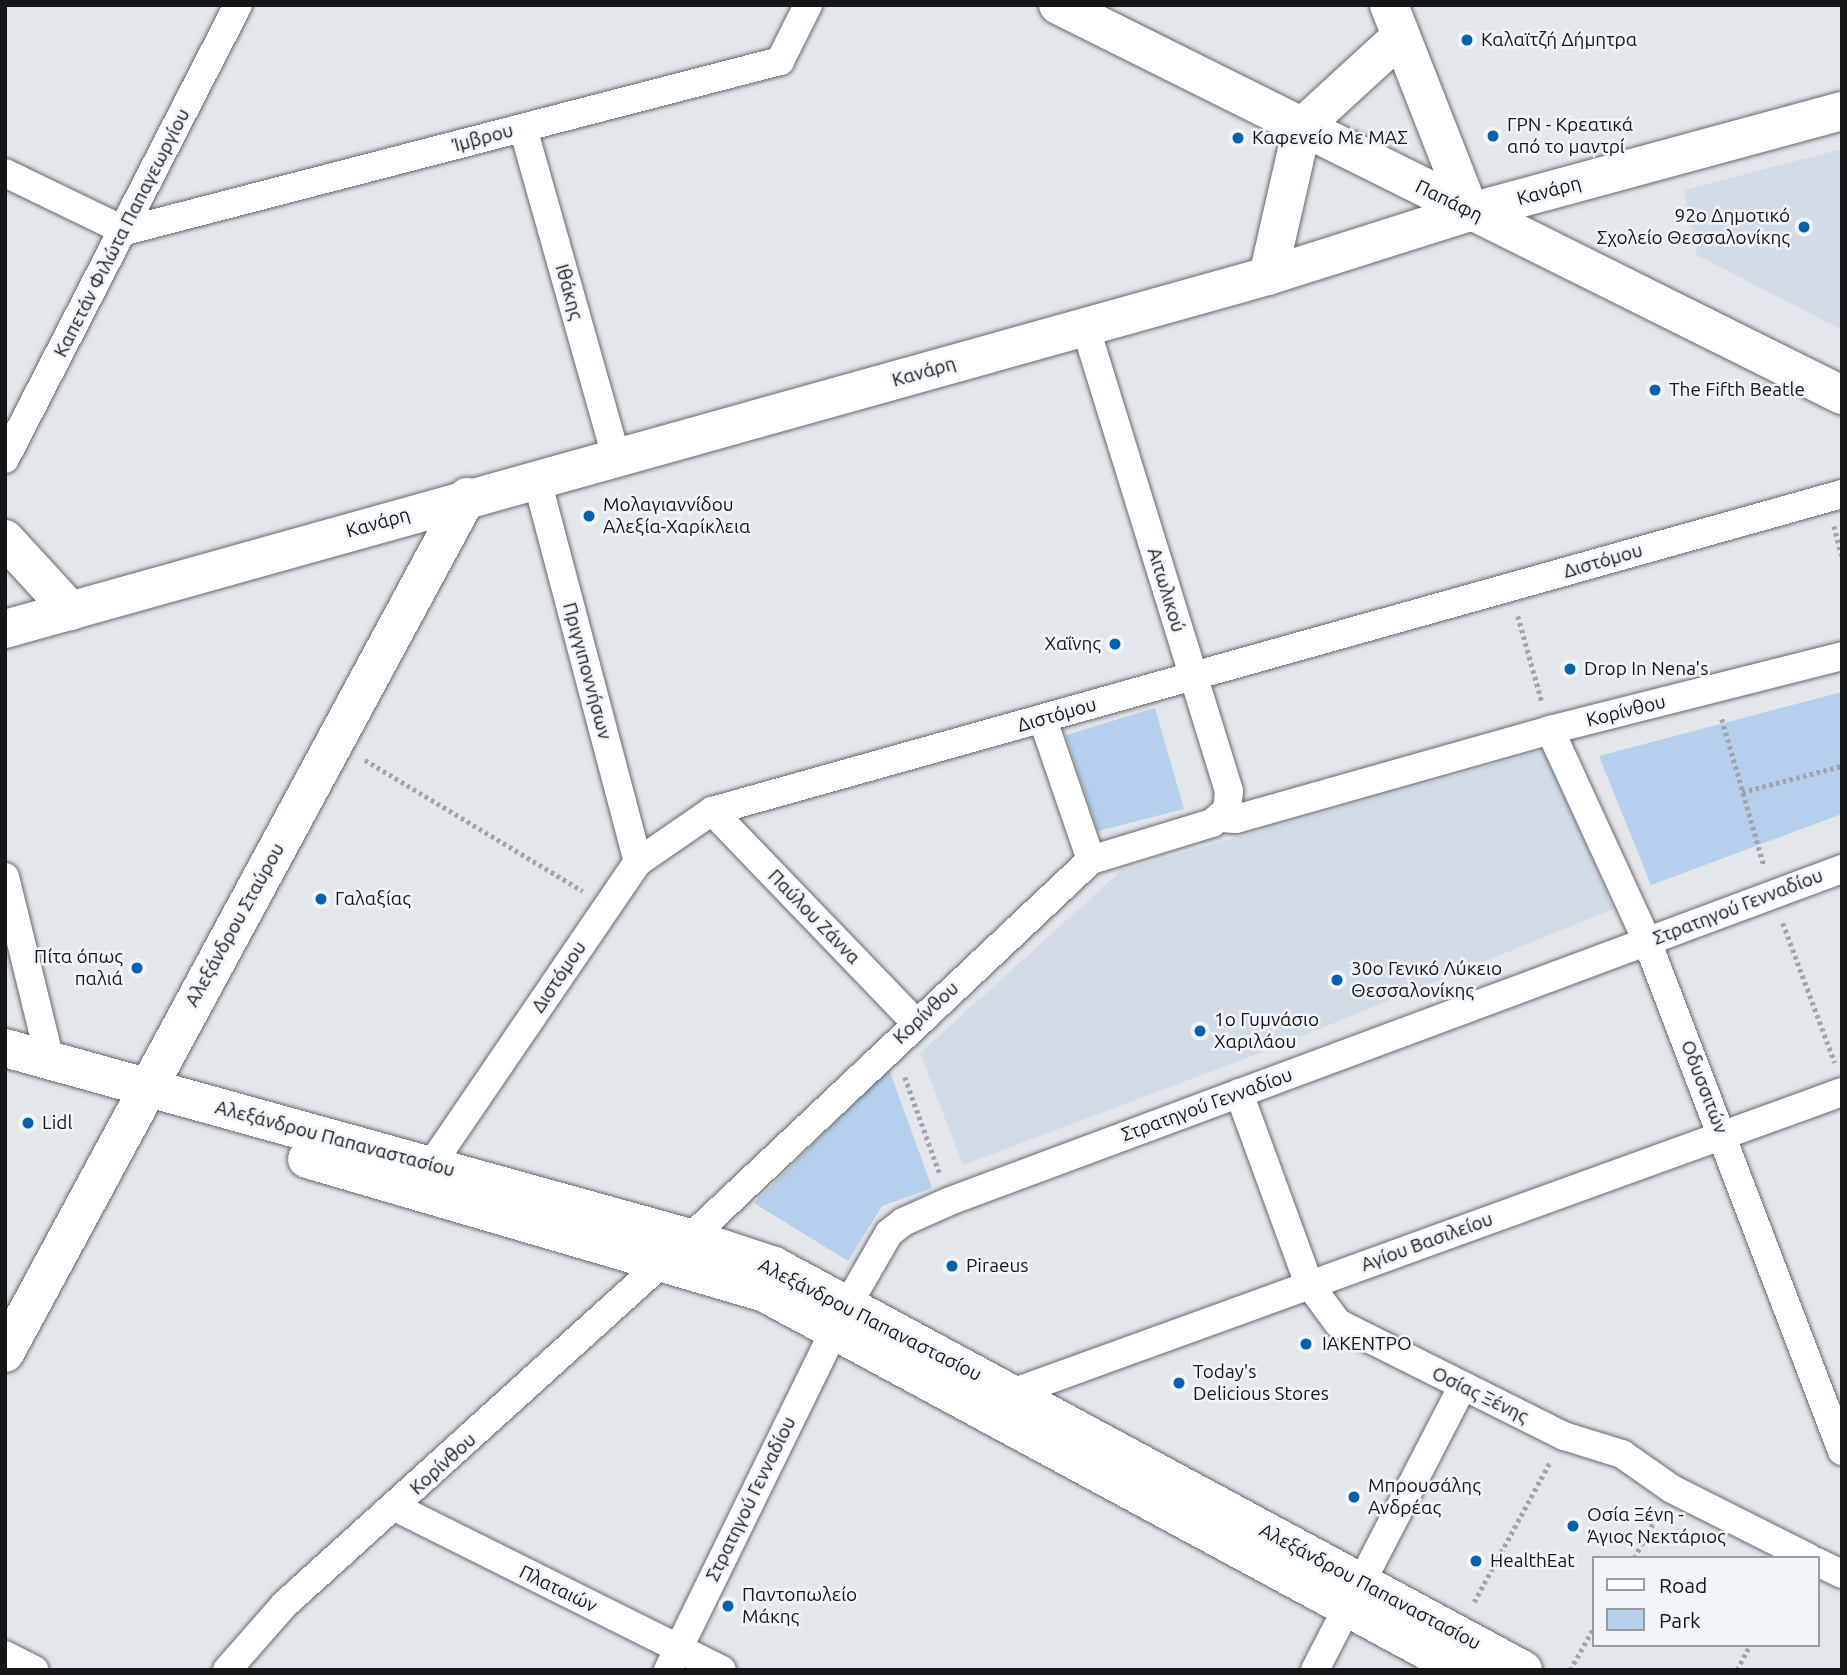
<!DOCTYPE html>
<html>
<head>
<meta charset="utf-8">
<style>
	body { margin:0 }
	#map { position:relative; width:1847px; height:1675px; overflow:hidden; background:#e3e7ec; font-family:Ubuntu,sans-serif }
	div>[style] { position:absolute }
	.built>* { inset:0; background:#d2dce7 }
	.green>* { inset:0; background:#b6cfec }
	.path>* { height:4.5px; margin-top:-2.25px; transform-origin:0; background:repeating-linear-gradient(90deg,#a1a4a8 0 3.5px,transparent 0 7px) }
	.roads { filter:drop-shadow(0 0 2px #64676b) drop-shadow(0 0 2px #64676b) }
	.street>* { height:28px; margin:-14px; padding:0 14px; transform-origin:14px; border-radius:14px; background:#fff }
	.secondary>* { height:38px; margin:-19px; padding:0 19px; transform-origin:19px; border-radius:19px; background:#fff }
	.dots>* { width:19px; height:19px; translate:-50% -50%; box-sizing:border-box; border:4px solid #f1f5fa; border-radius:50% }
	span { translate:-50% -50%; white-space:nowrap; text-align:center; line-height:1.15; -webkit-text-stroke:5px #f1f5fa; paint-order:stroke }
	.poi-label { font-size:19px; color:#141617 }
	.left { translate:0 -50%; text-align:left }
	.right { translate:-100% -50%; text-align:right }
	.street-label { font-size:19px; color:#141617 }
	.frame { position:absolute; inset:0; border:7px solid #141617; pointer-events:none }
	.legend { position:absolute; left:1592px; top:1556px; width:228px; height:91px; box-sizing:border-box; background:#f1f5fa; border:2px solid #999c9f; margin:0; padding:9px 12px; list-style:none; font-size:21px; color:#141617 }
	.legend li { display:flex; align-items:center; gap:14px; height:35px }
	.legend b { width:35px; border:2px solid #999c9f }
</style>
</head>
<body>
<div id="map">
	<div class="built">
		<i style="clip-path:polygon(1842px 149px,1842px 330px,1697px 255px,1684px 190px)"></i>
		<i style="clip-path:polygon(1545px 750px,1613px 909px,1258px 1054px,963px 1165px,920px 1053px,1122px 870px)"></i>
	</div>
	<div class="green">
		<i style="clip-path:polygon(1842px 692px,1842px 814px,1651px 885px,1599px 756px)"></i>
		<i style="clip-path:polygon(1155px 708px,1184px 809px,1098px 831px,1066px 735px)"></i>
		<i style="clip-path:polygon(889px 1069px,932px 1188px,882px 1206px,848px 1261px,754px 1203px)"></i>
	</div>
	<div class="path">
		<i style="left:1834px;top:526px;width:31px;rotate:75deg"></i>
		<i style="left:1518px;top:616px;width:89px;rotate:74.4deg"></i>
		<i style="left:1722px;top:719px;width:152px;rotate:74deg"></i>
		<i style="left:365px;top:760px;width:254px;rotate:31deg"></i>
		<i style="left:1742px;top:792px;width:103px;rotate:-14.6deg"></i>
		<i style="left:1783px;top:923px;width:149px;rotate:69.6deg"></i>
		<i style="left:905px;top:1077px;width:103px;rotate:70.2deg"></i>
		<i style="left:1634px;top:1558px;width:48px;rotate:-61.3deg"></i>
		<i style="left:1474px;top:1602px;width:159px;rotate:-61.5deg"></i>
		<i style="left:1570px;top:1670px;width:47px;rotate:-60.7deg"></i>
		<i style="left:1737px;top:1670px;width:28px;rotate:-63deg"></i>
	</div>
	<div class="roads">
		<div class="street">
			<i style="left:523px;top:128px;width:342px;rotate:74.2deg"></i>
			<i style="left:5px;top:173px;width:133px;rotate:25.8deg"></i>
			<i style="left:125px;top:231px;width:677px;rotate:-14.55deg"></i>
			<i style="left:780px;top:61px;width:63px;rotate:-63.4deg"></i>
			<i style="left:5px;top:459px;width:510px;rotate:-62.83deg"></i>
			<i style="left:537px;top:480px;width:395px;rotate:75.2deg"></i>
			<i style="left:1043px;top:720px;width:148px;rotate:71.1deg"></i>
			<i style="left:1550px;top:730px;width:232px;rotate:65.3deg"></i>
			<i style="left:1647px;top:941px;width:546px;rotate:69.08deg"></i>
			<i style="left:712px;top:811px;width:294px;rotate:46.1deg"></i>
			<i style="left:1221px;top:818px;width:15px;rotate:4deg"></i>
			<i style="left:1236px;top:819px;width:326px;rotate:-15.8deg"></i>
			<i style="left:1550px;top:730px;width:301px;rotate:-14.2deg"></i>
			<i style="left:5px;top:877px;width:188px;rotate:76.2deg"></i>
			<i style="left:1239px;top:1093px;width:203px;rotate:69.9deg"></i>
			<i style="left:1309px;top:1284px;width:49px;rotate:53.4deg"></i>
			<i style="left:1338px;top:1323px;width:253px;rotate:26.6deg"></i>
			<i style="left:1564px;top:1436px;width:61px;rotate:17.2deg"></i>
			<i style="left:1622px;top:1454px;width:61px;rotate:35deg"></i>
			<i style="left:1672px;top:1489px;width:153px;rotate:26.7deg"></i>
			<i style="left:431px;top:1165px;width:367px;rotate:-55.7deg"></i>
			<i style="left:638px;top:862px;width:90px;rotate:-34.6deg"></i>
			<i style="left:712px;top:811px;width:1174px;rotate:-15.67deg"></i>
			<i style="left:690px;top:1238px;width:551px;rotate:-43.31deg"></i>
			<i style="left:1091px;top:860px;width:127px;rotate:-17deg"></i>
			<i style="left:1212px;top:823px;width:20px;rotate:-41deg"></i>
			<i style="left:1227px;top:810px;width:19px;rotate:-84deg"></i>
			<i style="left:1229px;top:791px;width:486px;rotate:-107.2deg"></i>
			<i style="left:848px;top:1304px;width:82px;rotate:-60deg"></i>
			<i style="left:889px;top:1233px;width:18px;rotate:-38deg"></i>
			<i style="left:903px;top:1222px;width:51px;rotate:-24.1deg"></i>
			<i style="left:950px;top:1201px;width:952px;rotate:-20.42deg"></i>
			<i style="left:1012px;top:1393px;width:883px;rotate:-19.93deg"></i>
			<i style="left:395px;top:1507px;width:365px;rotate:26.5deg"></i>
			<i style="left:1817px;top:1562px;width:28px;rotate:26deg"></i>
			<i style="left:1362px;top:1581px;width:218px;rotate:-62.7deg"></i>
			<i style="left:5px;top:1655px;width:33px;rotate:27deg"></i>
			<i style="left:227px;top:1670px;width:88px;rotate:-48.7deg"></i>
			<i style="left:285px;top:1604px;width:510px;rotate:-42.14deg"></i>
			<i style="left:668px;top:1670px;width:380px;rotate:-63.9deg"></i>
			<i style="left:1315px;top:1670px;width:72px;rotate:-62.7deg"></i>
		</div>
		<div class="secondary">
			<i style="left:1058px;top:5px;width:876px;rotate:26.45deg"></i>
			<i style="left:1389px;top:5px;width:222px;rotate:68.6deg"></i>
			<i style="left:1268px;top:276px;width:153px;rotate:-77.1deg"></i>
			<i style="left:1302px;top:127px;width:132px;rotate:-42.5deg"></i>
			<i style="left:5px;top:539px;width:98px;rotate:47.5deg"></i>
			<i style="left:5px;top:629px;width:1311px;rotate:-15.62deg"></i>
			<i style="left:1268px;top:276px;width:212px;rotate:-17.6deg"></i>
			<i style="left:1470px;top:212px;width:385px;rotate:-15.2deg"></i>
			<i style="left:5px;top:1048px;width:711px;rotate:15.5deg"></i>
			<i style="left:690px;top:1238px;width:89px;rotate:18.4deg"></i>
			<i style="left:774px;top:1266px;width:851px;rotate:28.34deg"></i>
			<i style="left:307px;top:1159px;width:475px;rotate:16.3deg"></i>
			<i style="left:763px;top:1292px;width:796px;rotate:28.37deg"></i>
			<i style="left:5px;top:1353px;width:973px;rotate:-61.64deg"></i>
		</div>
	</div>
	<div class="dots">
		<i style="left:1467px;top:40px;background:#0461ae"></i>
		<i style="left:1493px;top:136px;background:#0461ae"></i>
		<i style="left:1238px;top:138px;background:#0461ae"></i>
		<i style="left:1804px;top:227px;background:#0461ae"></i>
		<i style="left:1655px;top:390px;background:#0461ae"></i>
		<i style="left:589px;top:516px;background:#0461ae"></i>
		<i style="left:1115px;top:644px;background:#0461ae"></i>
		<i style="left:1570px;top:669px;background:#0461ae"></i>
		<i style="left:321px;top:899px;background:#0461ae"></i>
		<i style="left:137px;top:968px;background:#0461ae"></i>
		<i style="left:1337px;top:980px;background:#0461ae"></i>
		<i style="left:1200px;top:1031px;background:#0461ae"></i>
		<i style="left:28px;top:1123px;background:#0461ae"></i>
		<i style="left:952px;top:1266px;background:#0461ae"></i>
		<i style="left:1306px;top:1344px;background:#0461ae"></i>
		<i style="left:1179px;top:1383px;background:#0461ae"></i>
		<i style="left:1354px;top:1497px;background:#0461ae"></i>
		<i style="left:1573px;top:1526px;background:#0461ae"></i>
		<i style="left:1476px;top:1561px;background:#0461ae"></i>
		<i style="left:728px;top:1606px;background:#0461ae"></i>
	</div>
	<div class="poi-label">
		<span class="left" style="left:1481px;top:40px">Καλαϊτζή Δήμητρα</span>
		<span class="left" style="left:1507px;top:136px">ΓΡΝ - Κρεατικά<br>από το μαντρί</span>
		<span class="left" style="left:1252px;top:138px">Καφενείο Με ΜΑΣ</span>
		<span class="right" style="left:1790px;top:227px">92ο Δημοτικό<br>Σχολείο Θεσσαλονίκης</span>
		<span class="left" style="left:1669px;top:390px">The Fifth Beatle</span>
		<span class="left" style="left:603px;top:516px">Μολαγιαννίδου<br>Αλεξία-Χαρίκλεια</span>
		<span class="right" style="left:1101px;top:644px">Χαΐνης</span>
		<span class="left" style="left:1584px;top:669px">Drop In Nena's</span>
		<span class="left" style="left:335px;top:899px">Γαλαξίας</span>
		<span class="right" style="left:123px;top:968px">Πίτα όπως<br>παλιά</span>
		<span class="left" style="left:1351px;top:980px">30ο Γενικό Λύκειο<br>Θεσσαλονίκης</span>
		<span class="left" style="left:1214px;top:1031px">1ο Γυμνάσιο<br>Χαριλάου</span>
		<span class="left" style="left:42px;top:1123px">Lidl</span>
		<span class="left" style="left:966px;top:1266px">Piraeus</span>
		<span class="left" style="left:1322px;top:1344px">ΙΑΚΕΝΤΡΟ</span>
		<span class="left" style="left:1193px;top:1383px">Today's<br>Delicious Stores</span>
		<span class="left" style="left:1368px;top:1497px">Μπρουσάλης<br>Ανδρέας</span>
		<span class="left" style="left:1587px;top:1526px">Οσία Ξένη -<br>Άγιος Νεκτάριος</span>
		<span class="left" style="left:1490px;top:1561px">HealthEat</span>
		<span class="left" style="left:742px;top:1606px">Παντοπωλείο<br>Μάκης</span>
	</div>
	<div class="street-label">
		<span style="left:483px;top:138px;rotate:-15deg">Ίμβρου</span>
		<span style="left:1549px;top:191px;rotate:-15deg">Κανάρη</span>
		<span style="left:1449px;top:201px;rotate:26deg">Παπάφη</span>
		<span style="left:122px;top:233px;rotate:-63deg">Καπετάν Φιλώτα Παπαγεωργίου</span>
		<span style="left:569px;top:292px;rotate:74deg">Ιθάκης</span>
		<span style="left:924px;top:372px;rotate:-16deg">Κανάρη</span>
		<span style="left:378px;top:523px;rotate:-16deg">Κανάρη</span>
		<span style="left:1603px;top:561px;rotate:-16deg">Διστόμου</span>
		<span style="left:1166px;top:590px;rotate:73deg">Αιτωλικού</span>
		<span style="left:587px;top:671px;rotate:75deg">Πριγγιποννήσων</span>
		<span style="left:1626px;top:711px;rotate:-14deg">Κορίνθου</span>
		<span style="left:1057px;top:715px;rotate:-16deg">Διστόμου</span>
		<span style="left:1738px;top:907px;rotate:-21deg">Στρατηγού Γενναδίου</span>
		<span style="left:814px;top:917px;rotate:46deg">Παύλου Ζάννα</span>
		<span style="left:235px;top:925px;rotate:-61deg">Αλεξάνδρου Σταύρου</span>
		<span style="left:559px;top:977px;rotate:-56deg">Διστόμου</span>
		<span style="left:926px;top:1013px;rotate:-43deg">Κορίνθου</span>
		<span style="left:1704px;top:1087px;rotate:69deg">Οδυσσιτών</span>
		<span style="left:1207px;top:1105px;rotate:-20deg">Στρατηγού Γενναδίου</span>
		<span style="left:335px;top:1139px;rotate:15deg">Αλεξάνδρου Παπαναστασίου</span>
		<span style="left:1427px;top:1242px;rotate:-20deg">Αγίου Βασιλείου</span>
		<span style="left:870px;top:1320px;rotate:27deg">Αλεξάνδρου Παπαναστασίου</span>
		<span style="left:1480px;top:1395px;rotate:26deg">Οσίας Ξένης</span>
		<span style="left:443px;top:1464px;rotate:-42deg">Κορίνθου</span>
		<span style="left:751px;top:1499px;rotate:-64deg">Στρατηγού Γενναδίου</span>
		<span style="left:1370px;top:1587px;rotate:28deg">Αλεξάνδρου Παπαναστασίου</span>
		<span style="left:558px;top:1589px;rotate:26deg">Πλαταιών</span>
	</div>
	<div class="frame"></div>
	<ul class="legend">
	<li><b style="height:9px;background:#fff"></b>Road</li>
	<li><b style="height:19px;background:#b6cfec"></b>Park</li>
	</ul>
</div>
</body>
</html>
